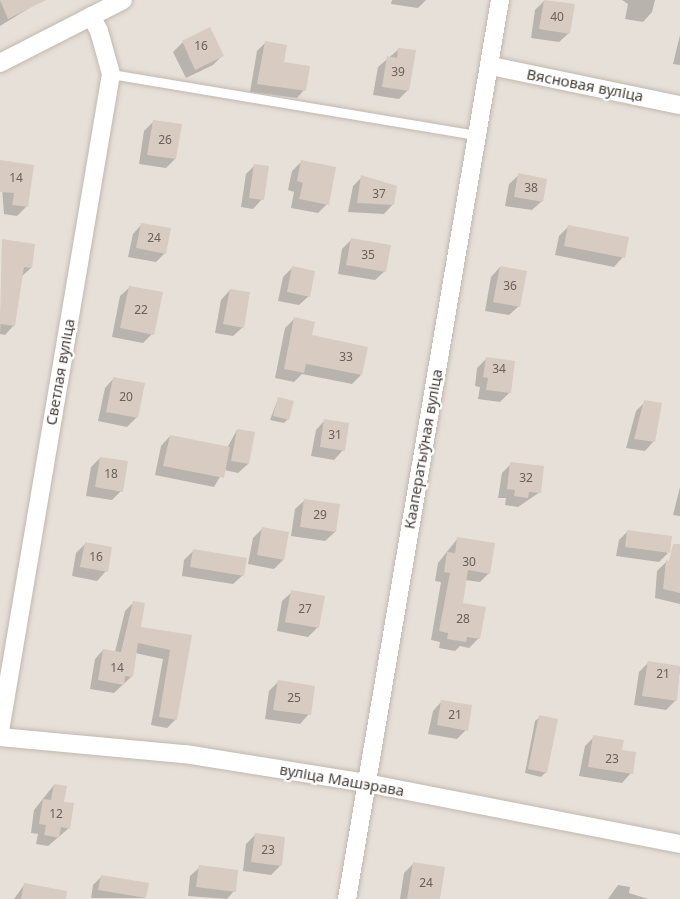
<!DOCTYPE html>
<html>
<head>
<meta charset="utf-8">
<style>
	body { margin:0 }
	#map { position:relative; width:680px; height:899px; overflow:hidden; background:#f3efe9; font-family:"Noto Sans",sans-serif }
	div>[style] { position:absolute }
	.residential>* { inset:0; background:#e7e0d8 }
	.shadow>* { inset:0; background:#0003 }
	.building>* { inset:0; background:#d7cbc2 }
	.roads { filter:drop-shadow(0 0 2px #c1b8af) drop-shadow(0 0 2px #c1b8af) }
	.service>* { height:9px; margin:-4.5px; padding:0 4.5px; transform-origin:4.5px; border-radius:4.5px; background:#fff }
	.minor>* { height:18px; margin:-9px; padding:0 9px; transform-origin:9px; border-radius:9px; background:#fff }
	span { translate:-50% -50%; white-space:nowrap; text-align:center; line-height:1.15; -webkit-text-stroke:4.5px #fff; paint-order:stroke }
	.number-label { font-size:12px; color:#6b615a }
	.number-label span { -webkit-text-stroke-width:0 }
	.street-label { font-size:15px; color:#473e38 }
</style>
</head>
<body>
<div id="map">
	<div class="residential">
		<i style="clip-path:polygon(0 0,680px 0,680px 899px,0 899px)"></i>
	</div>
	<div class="shadow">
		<i style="clip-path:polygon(0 0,27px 0,31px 7px,0 26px)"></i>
		<i style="clip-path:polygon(392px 0,426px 0,418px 8px,391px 4px)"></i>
		<i style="clip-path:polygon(622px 0,655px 0,652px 12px,643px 22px,625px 19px,628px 4px)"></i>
		<i style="clip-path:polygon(544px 1px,569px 33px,559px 42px,531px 38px,535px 10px)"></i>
		<i style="clip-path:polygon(210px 29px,222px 56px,213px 65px,186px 78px,173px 52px,182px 43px)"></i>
		<i style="clip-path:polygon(680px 35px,680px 65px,673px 64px)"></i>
		<i style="clip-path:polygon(265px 43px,304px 90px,297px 98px,250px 92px,257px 51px)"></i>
		<i style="clip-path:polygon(399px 49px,408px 90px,399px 99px,373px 95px,378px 67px)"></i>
		<i style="clip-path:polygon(153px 122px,175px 159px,166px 168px,139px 164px,144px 131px)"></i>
		<i style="clip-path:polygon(0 161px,27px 206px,17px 216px,4px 214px)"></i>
		<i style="clip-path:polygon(301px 162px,327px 204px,318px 213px,291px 208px,294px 192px,288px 190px,292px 171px)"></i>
		<i style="clip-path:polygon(255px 165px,262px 199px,253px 209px,241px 207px,246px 174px)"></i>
		<i style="clip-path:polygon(519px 175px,542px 201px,532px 210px,505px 206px,509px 184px)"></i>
		<i style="clip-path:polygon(362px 177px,393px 204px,384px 214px,348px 212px,353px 186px)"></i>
		<i style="clip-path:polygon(142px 224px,165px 253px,156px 262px,128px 257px,133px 234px)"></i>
		<i style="clip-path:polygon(568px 227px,623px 257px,614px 267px,555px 255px,559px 236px)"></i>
		<i style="clip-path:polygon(351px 240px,385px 271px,375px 280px,338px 274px,342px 249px)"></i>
		<i style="clip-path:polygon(3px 241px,31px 268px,21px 277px,14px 325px,5px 335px,0 334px)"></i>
		<i style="clip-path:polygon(500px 267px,519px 306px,509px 315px,485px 311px,491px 277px)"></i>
		<i style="clip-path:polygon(292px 268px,309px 296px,299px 305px,278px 301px,283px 277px)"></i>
		<i style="clip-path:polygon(130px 287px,152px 334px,143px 343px,112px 337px,120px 296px)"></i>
		<i style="clip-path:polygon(230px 290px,243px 327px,233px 336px,215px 333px,221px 300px)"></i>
		<i style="clip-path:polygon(294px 319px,310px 337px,361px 375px,352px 384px,302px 374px,294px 382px,275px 378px,285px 328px)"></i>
		<i style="clip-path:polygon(487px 358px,514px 363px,509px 393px,500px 402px,478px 399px,480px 387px,475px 386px,477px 368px)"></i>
		<i style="clip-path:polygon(114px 378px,137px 417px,127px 427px,98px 421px,105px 388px)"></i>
		<i style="clip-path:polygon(278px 399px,288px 419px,284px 423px,270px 420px)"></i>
		<i style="clip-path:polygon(645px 402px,654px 441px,645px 451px,626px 448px,636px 411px)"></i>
		<i style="clip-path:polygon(325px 420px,343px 450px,334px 460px,311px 456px,316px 430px)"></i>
		<i style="clip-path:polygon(237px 430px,248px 464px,238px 473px,224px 470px,214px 487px,155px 475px,161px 446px,170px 436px,227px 448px)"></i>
		<i style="clip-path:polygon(100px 458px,121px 491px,112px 500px,86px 496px,91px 467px)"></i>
		<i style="clip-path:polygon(511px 464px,540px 492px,518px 507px,505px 505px,506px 498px,498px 498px,502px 473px)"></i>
		<i style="clip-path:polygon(680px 487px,680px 516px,673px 515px)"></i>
		<i style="clip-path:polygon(305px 500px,335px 532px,325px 541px,291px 536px,295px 509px)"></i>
		<i style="clip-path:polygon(263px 528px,283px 560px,274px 569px,248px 564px,253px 538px)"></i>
		<i style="clip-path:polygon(628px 531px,668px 553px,659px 562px,616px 556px,619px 540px)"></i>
		<i style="clip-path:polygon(458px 538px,489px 573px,480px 582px,465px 580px,461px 604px,479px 638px,469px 648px,460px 646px,455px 651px,439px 648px,440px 642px,431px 640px,441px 582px,435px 581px,438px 563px)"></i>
		<i style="clip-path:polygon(85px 544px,106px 571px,97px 581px,72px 576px,76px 553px)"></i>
		<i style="clip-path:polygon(193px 551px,243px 575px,233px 584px,182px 576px,184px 560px)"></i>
		<i style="clip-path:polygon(666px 562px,680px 565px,680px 604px,655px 598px,657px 571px)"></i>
		<i style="clip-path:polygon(292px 592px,317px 628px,308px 637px,277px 631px,282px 601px)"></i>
		<i style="clip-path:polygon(134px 602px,139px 629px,191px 636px,176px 719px,167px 728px,151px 725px,163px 659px,135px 653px,131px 677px,114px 693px,90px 689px,95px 659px,103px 650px,115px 652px,125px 611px)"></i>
		<i style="clip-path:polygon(648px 663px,680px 668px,676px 700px,666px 710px,634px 705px,639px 672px)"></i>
		<i style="clip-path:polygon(278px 682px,309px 714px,300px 724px,265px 719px,269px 691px)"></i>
		<i style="clip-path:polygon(442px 701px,466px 730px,457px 739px,428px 734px,433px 711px)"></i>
		<i style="clip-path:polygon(540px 717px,546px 772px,541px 777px,525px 773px,535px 721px)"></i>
		<i style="clip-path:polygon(594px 737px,631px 773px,622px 783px,579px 776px,585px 746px)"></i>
		<i style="clip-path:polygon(54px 785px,69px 828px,48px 846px,36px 844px,38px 834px,31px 833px,34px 810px)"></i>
		<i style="clip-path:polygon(255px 835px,281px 865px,271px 875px,243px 871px,246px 844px)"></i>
		<i style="clip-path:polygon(414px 863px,438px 899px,400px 899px,404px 873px)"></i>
		<i style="clip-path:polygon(200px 867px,234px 891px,227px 899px,188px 896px,190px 876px)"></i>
		<i style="clip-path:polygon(102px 876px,145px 898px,91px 898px,93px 885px)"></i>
		<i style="clip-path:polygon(24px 885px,52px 899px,14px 899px)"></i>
		<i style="clip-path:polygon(618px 885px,630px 887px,629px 893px,648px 899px,608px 899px)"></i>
	</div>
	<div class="building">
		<i style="clip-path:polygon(0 0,46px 0,8px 19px)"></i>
		<i style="clip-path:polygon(544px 0,575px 4px,570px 34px,539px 29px)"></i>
		<i style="clip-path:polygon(210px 27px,224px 56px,195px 70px,182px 41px)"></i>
		<i style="clip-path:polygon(265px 41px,287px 45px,284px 62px,310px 66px,306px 91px,257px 84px)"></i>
		<i style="clip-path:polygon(398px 48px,416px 50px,409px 91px,382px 87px,387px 56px,397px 58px)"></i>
		<i style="clip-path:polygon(153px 120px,182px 124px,176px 159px,147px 155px)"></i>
		<i style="clip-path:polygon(0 160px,34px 165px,28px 207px,12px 205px,14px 193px,0 192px)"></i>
		<i style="clip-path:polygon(301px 160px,336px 167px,329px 205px,299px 199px,303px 183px,297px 181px)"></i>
		<i style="clip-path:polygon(254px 164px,269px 166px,264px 200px,249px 198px)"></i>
		<i style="clip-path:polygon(518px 173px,547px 179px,543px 202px,514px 197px)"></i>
		<i style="clip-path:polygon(361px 175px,397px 186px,394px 205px,357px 203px)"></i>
		<i style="clip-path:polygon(141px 223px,171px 228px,166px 254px,136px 248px)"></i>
		<i style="clip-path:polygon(568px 225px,629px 237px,625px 258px,564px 246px)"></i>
		<i style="clip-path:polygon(351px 238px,391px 245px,386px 272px,346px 265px)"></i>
		<i style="clip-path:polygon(2px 239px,35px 244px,32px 268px,24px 267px,15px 326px,0 324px)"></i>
		<i style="clip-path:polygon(292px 266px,315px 271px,310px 297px,287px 292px)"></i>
		<i style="clip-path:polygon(500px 266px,527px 271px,520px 307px,493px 302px)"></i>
		<i style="clip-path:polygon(129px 286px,163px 292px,154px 335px,120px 328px)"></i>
		<i style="clip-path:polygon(230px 289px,250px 292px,244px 328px,223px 324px)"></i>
		<i style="clip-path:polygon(294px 317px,315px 322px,312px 335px,368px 347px,362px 375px,306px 364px,304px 373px,284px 369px)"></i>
		<i style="clip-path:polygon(486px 357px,515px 361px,511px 393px,486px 390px,488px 378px,483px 377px)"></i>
		<i style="clip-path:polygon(113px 377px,145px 383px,138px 418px,106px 412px)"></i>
		<i style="clip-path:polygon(278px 397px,294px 401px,289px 420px,273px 416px)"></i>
		<i style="clip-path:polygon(644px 400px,662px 403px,655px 442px,634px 439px)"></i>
		<i style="clip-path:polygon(324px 419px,349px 423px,345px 451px,320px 447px)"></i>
		<i style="clip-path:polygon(237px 429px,255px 432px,249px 464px,231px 461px)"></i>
		<i style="clip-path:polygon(170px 435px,230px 447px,224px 478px,163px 466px)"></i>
		<i style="clip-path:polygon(100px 457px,128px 461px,123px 492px,95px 487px)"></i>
		<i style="clip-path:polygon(510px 462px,544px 466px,541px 493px,529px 492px,528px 498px,514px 496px,515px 490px,507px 489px)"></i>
		<i style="clip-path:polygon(304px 499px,340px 504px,336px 532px,300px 527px)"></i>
		<i style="clip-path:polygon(262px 527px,289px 532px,284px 560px,257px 555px)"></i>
		<i style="clip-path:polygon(627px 530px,672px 536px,670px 553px,625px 547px)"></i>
		<i style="clip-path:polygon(457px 537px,495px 543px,490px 574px,468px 570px,463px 603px,486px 607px,480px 639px,467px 637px,466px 642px,447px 639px,448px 633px,439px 631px,450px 573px,444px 572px,447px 552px,455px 553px)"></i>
		<i style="clip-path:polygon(85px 542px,112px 547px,108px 572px,80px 567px)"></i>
		<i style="clip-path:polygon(673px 544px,680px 544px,680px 593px,663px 589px,666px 560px,669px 561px)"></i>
		<i style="clip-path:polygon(193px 549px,247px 558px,244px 576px,190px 567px)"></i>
		<i style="clip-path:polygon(291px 590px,325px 596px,319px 628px,285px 622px)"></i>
		<i style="clip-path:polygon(133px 601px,145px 603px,141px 627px,192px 635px,177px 720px,159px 717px,170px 650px,138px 643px,133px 677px,125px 676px,124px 685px,98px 680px,103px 649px,121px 652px)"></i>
		<i style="clip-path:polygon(648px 661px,680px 666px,677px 701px,642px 696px)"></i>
		<i style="clip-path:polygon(278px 680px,315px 686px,311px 715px,273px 710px)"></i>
		<i style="clip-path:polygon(441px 700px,472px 705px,468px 731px,437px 725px)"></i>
		<i style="clip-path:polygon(539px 715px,558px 719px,547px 773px,528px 769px)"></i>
		<i style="clip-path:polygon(593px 735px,624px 740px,622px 750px,636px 752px,633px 774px,588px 767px)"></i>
		<i style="clip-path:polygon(54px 784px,67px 786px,64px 802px,74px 803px,70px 829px,61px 827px,59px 838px,44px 835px,46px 825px,39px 824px,43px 799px,51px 800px)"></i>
		<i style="clip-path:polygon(255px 833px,285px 837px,282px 866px,251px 862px)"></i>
		<i style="clip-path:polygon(413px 862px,445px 867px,440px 899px,407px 899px)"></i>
		<i style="clip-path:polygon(199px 865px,238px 870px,236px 892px,196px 887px)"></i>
		<i style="clip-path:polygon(101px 875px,149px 883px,146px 898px,98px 890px)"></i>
		<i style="clip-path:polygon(24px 883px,67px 891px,66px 899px,21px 899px)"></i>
	</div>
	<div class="roads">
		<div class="service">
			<i style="left:111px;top:74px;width:370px;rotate:9.5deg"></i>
		</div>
		<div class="minor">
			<i style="left:0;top:63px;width:138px;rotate:-27.1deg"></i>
			<i style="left:491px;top:66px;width:193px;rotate:11.7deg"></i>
			<i style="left:0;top:731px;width:666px;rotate:-80.41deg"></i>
			<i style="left:111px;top:74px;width:45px;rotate:-105.6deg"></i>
			<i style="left:99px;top:31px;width:17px;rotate:-118deg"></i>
			<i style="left:0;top:737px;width:186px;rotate:5.3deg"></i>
			<i style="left:185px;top:754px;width:183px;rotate:9.1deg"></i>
			<i style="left:366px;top:783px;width:320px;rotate:11deg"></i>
			<i style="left:347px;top:899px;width:912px;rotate:-80.34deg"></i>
		</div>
	</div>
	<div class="number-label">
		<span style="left:557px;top:17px">40</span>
		<span style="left:201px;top:46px">16</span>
		<span style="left:398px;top:72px">39</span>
		<span style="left:165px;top:140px">26</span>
		<span style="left:16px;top:178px">14</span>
		<span style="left:531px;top:188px">38</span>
		<span style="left:379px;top:194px">37</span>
		<span style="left:154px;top:238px">24</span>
		<span style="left:368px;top:255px">35</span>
		<span style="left:510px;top:286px">36</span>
		<span style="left:141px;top:310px">22</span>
		<span style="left:346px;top:357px">33</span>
		<span style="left:499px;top:369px">34</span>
		<span style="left:126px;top:397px">20</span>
		<span style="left:335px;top:435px">31</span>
		<span style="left:111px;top:474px">18</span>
		<span style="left:526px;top:478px">32</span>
		<span style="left:320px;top:515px">29</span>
		<span style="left:96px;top:557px">16</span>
		<span style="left:469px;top:562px">30</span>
		<span style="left:305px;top:609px">27</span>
		<span style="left:463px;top:619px">28</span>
		<span style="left:117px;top:668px">14</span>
		<span style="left:663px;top:674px">21</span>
		<span style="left:294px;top:698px">25</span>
		<span style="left:455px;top:715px">21</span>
		<span style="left:612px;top:759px">23</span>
		<span style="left:56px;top:814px">12</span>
		<span style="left:268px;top:850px">23</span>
		<span style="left:426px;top:883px">24</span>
	</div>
	<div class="street-label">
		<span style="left:585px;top:85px;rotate:11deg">Вясновая вуліца</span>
		<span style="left:60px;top:372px;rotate:-80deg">Светлая вуліца</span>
		<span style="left:423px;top:449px;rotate:-80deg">Кааператыўная вуліца</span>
		<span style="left:342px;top:780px;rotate:10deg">вуліца Машэрава</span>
	</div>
</div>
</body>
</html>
